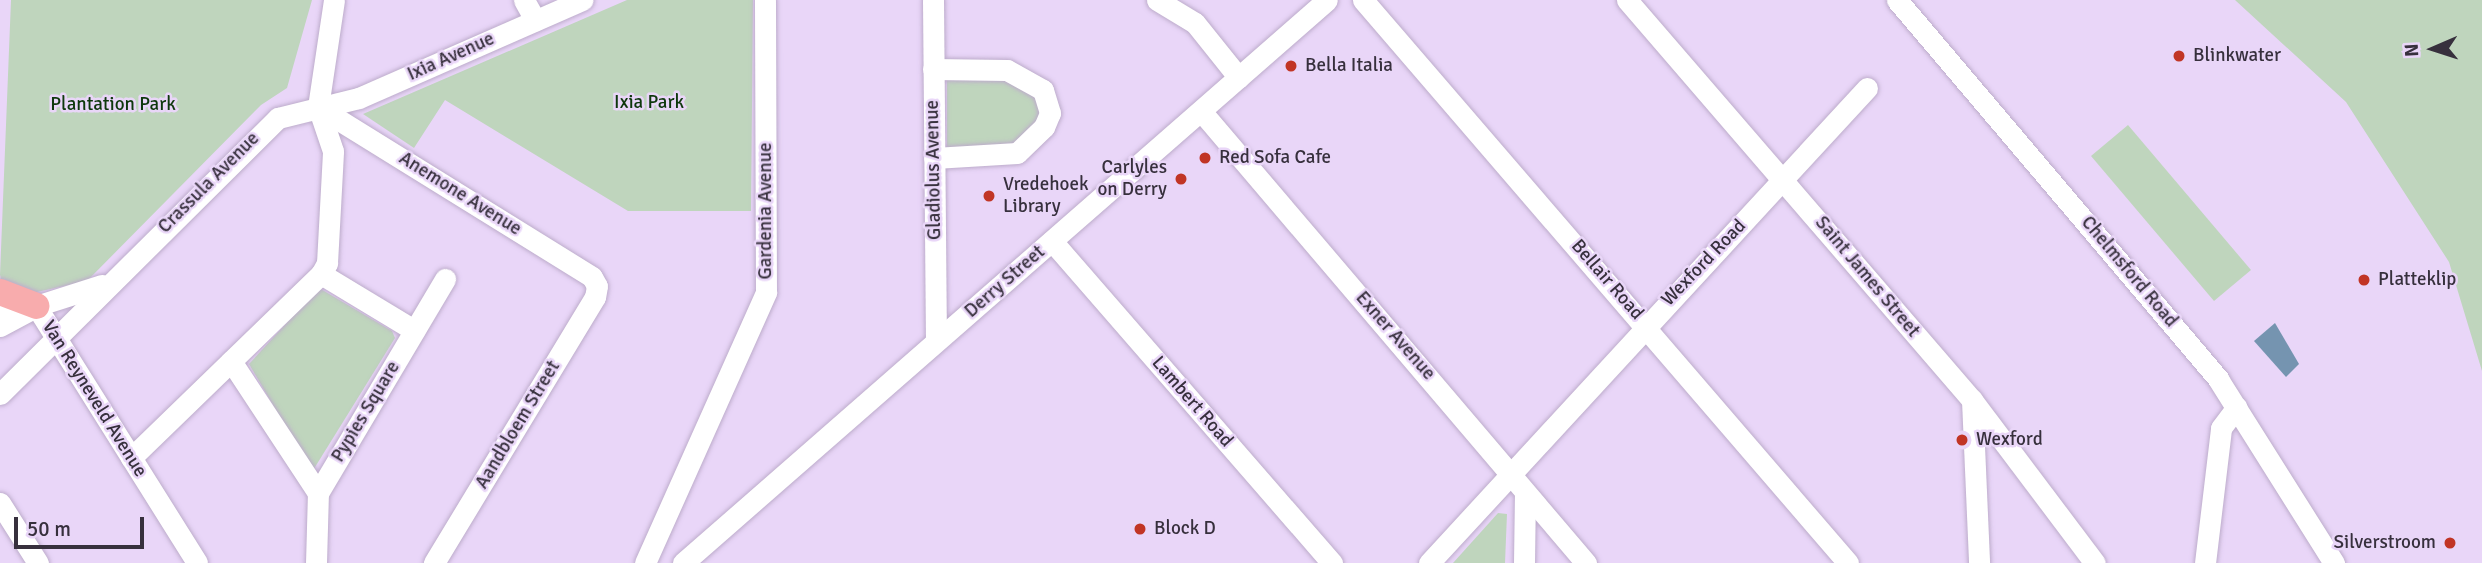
<!DOCTYPE html>
<html>
<head>
<meta charset="utf-8">
<style>
	body { margin:0 }
	#map { position:relative; width:2482px; height:563px; overflow:hidden; background:#e9d6f8; font-family:Signika,sans-serif }
	div>[style] { position:absolute }
	.green>* { inset:0; background:#bfd5bd }
	.water>* { inset:0; background:#7594b0 }
	.roads { filter:drop-shadow(0 0 2px #bdaccb) drop-shadow(0 0 2px #bdaccb) }
	.minor>* { height:21px; margin:-10.5px; padding:0 10.5px; transform-origin:10.5px; border-radius:10.5px; background:#fff }
	.major>* { height:26px; margin:-13px; padding:0 13px; transform-origin:13px; border-radius:13px; background:#f8acad }
	.dots>* { width:19px; height:19px; translate:-50% -50%; box-sizing:border-box; border:4px solid #e9d6f8; border-radius:50% }
	span { translate:-50% -50%; white-space:nowrap; text-align:center; line-height:1.15; -webkit-text-stroke:5px #e9d6f8; paint-order:stroke }
	.poi-label { font-size:19px; color:#37303d }
	.left { translate:0 -50%; text-align:left }
	.right { translate:-100% -50%; text-align:right }
	.street-label { font-size:19px; color:#37303d }
	.park-label { font-size:19px; color:#0e380c }
	.north { position:absolute; left:2398px; top:14px; width:70px; height:70px; -webkit-text-stroke:5px #e9d6f8; paint-order:stroke; rotate:267deg; font-size:19px; font-weight:700; line-height:28px; text-align:center; color:#37303d }
	.north::after { content:''; display:block; margin:auto; width:24px; height:32px; background:#37303d; clip-path:polygon(50% 0,100% 100%,50% 72%,0 100%) }
	.scale { position:absolute; left:14px; top:517px; width:130px; height:32px; box-sizing:border-box; border:4px solid #37303d; border-top:0; padding-left:9px; font-size:21px; line-height:24px; white-space:nowrap; color:#37303d; -webkit-text-stroke:5px #e9d6f8; paint-order:stroke }
</style>
</head>
<body>
<div id="map">
	<div class="green">
		<i style="clip-path:polygon(11px 0,312px 0,287px 88px,261px 105px,87px 281px,23px 295px,2px 282px,0 275px)"></i>
		<i style="clip-path:polygon(627px 0,753px 0,751px 211px,628px 211px,445px 100px,414px 148px,363px 114px)"></i>
		<i style="clip-path:polygon(2235px 0,2482px 0,2482px 371px,2449px 262px,2346px 102px)"></i>
		<i style="clip-path:polygon(947px 75px,1000px 76px,1034px 91px,1041px 110px,1036px 125px,1007px 151px,947px 150px)"></i>
		<i style="clip-path:polygon(2128px 125px,2251px 270px,2214px 301px,2091px 156px)"></i>
		<i style="clip-path:polygon(319px 288px,392px 331px,395px 338px,312px 472px,249px 364px)"></i>
		<i style="clip-path:polygon(1498px 513px,1507px 514px,1505px 563px,1453px 563px)"></i>
	</div>
	<div class="water">
		<i style="clip-path:polygon(2275px 323px,2299px 364px,2286px 377px,2254px 341px)"></i>
	</div>
	<div class="roads">
		<div class="minor">
			<i style="left:524px;top:0;width:23px;rotate:61deg"></i>
			<i style="left:933px;top:0;width:340px;rotate:89.5deg"></i>
			<i style="left:1157px;top:0;width:44px;rotate:31.2deg"></i>
			<i style="left:1195px;top:23px;width:70px;rotate:51.3deg"></i>
			<i style="left:1363px;top:0;width:743px;rotate:49.26deg"></i>
			<i style="left:1627px;top:0;width:528px;rotate:49.22deg"></i>
			<i style="left:1972px;top:400px;width:204px;rotate:53deg"></i>
			<i style="left:1897px;top:0;width:497px;rotate:49.7deg"></i>
			<i style="left:2218px;top:379px;width:218px;rotate:57.8deg"></i>
			<i style="left:933px;top:69px;width:74px;rotate:0.8deg"></i>
			<i style="left:1007px;top:70px;width:41px;rotate:29.1deg"></i>
			<i style="left:1043px;top:90px;width:24px;rotate:73deg"></i>
			<i style="left:1050px;top:113px;width:15px;rotate:113deg"></i>
			<i style="left:1044px;top:127px;width:37px;rotate:136deg"></i>
			<i style="left:1017px;top:153px;width:83px;rotate:176.6deg"></i>
			<i style="left:318px;top:107px;width:322px;rotate:31.8deg"></i>
			<i style="left:592px;top:277px;width:10px;rotate:61deg"></i>
			<i style="left:597px;top:286px;width:11px;rotate:100deg"></i>
			<i style="left:595px;top:297px;width:311px;rotate:121.2deg"></i>
			<i style="left:1201px;top:111px;width:594px;rotate:49.58deg"></i>
			<i style="left:1052px;top:241px;width:427px;rotate:49deg"></i>
			<i style="left:321px;top:274px;width:109px;rotate:31.1deg"></i>
			<i style="left:36px;top:306px;width:303px;rotate:57.9deg"></i>
			<i style="left:0;top:309px;width:36px;rotate:-5deg"></i>
			<i style="left:36px;top:306px;width:69px;rotate:-17.7deg"></i>
			<i style="left:0;top:326px;width:36px;rotate:-28deg"></i>
			<i style="left:231px;top:361px;width:158px;rotate:56.6deg"></i>
			<i style="left:0;top:394px;width:392px;rotate:-44.8deg"></i>
			<i style="left:278px;top:118px;width:83px;rotate:-13.9deg"></i>
			<i style="left:359px;top:98px;width:244px;rotate:-23.7deg"></i>
			<i style="left:1972px;top:400px;width:163px;rotate:87.5deg"></i>
			<i style="left:131px;top:458px;width:264px;rotate:-44.1deg"></i>
			<i style="left:321px;top:274px;width:13px;rotate:-61deg"></i>
			<i style="left:327px;top:263px;width:112px;rotate:-86.9deg"></i>
			<i style="left:333px;top:151px;width:46px;rotate:-108.8deg"></i>
			<i style="left:318px;top:107px;width:108px;rotate:-81.5deg"></i>
			<i style="left:0;top:503px;width:71px;rotate:57.7deg"></i>
			<i style="left:316px;top:563px;width:70px;rotate:-88.4deg"></i>
			<i style="left:318px;top:493px;width:249px;rotate:-59.3deg"></i>
			<i style="left:645px;top:563px;width:297px;rotate:-65.9deg"></i>
			<i style="left:766px;top:292px;width:292px;rotate:-90.2deg"></i>
			<i style="left:683px;top:563px;width:855px;rotate:-41.16deg"></i>
			<i style="left:1429px;top:563px;width:646px;rotate:-47.32deg"></i>
			<i style="left:1524px;top:563px;width:70px;rotate:-89.2deg"></i>
			<i style="left:2205px;top:563px;width:136px;rotate:-83.2deg"></i>
			<i style="left:2221px;top:428px;width:26px;rotate:-53deg"></i>
		</div>
		<div class="major">
			<i style="left:0;top:292px;width:39px;rotate:21deg"></i>
		</div>
	</div>
	<div class="dots">
		<i style="left:2179px;top:56px;background:#c13525"></i>
		<i style="left:1291px;top:66px;background:#c13525"></i>
		<i style="left:1205px;top:158px;background:#c13525"></i>
		<i style="left:1181px;top:179px;background:#c13525"></i>
		<i style="left:989px;top:196px;background:#c13525"></i>
		<i style="left:2364px;top:280px;background:#c13525"></i>
		<i style="left:1962px;top:440px;background:#c13525"></i>
		<i style="left:1140px;top:529px;background:#c13525"></i>
		<i style="left:2450px;top:543px;background:#c13525"></i>
	</div>
	<div class="poi-label">
		<span class="left" style="left:2193px;top:56px">Blinkwater</span>
		<span class="left" style="left:1305px;top:66px">Bella Italia</span>
		<span class="left" style="left:1219px;top:158px">Red Sofa Cafe</span>
		<span class="right" style="left:1167px;top:179px">Carlyles<br>on Derry</span>
		<span class="left" style="left:1003px;top:196px">Vredehoek<br>Library</span>
		<span class="left" style="left:2378px;top:280px">Platteklip</span>
		<span class="left" style="left:1976px;top:440px">Wexford</span>
		<span class="left" style="left:1154px;top:529px">Block D</span>
		<span class="right" style="left:2436px;top:543px">Silverstroom</span>
	</div>
	<div class="street-label">
		<span style="left:451px;top:57px;rotate:-24deg">Ixia Avenue</span>
		<span style="left:934px;top:170px;rotate:-91deg">Gladiolus Avenue</span>
		<span style="left:209px;top:183px;rotate:-45deg">Crassula Avenue</span>
		<span style="left:460px;top:194px;rotate:32deg">Anemone Avenue</span>
		<span style="left:766px;top:211px;rotate:-90deg">Gardenia Avenue</span>
		<span style="left:1704px;top:263px;rotate:-46deg">Wexford Road</span>
		<span style="left:2129px;top:272px;rotate:50deg">Chelmsford Road</span>
		<span style="left:1867px;top:277px;rotate:50deg">Saint James Street</span>
		<span style="left:1607px;top:280px;rotate:49deg">Bellair Road</span>
		<span style="left:1005px;top:282px;rotate:-41deg">Derry Street</span>
		<span style="left:1395px;top:336px;rotate:49deg">Exner Avenue</span>
		<span style="left:94px;top:399px;rotate:58deg">Van Reyneveld Avenue</span>
		<span style="left:1192px;top:402px;rotate:49deg">Lambert Road</span>
		<span style="left:366px;top:412px;rotate:-59deg">Pypies Square</span>
		<span style="left:518px;top:425px;rotate:-59deg">Aandbloem Street</span>
	</div>
	<div class="park-label">
		<span style="left:649px;top:103px">Ixia Park</span>
		<span style="left:113px;top:105px">Plantation Park</span>
	</div>
	<div class="north">N</div>
	<div class="scale">50 m</div>
</div>
</body>
</html>
